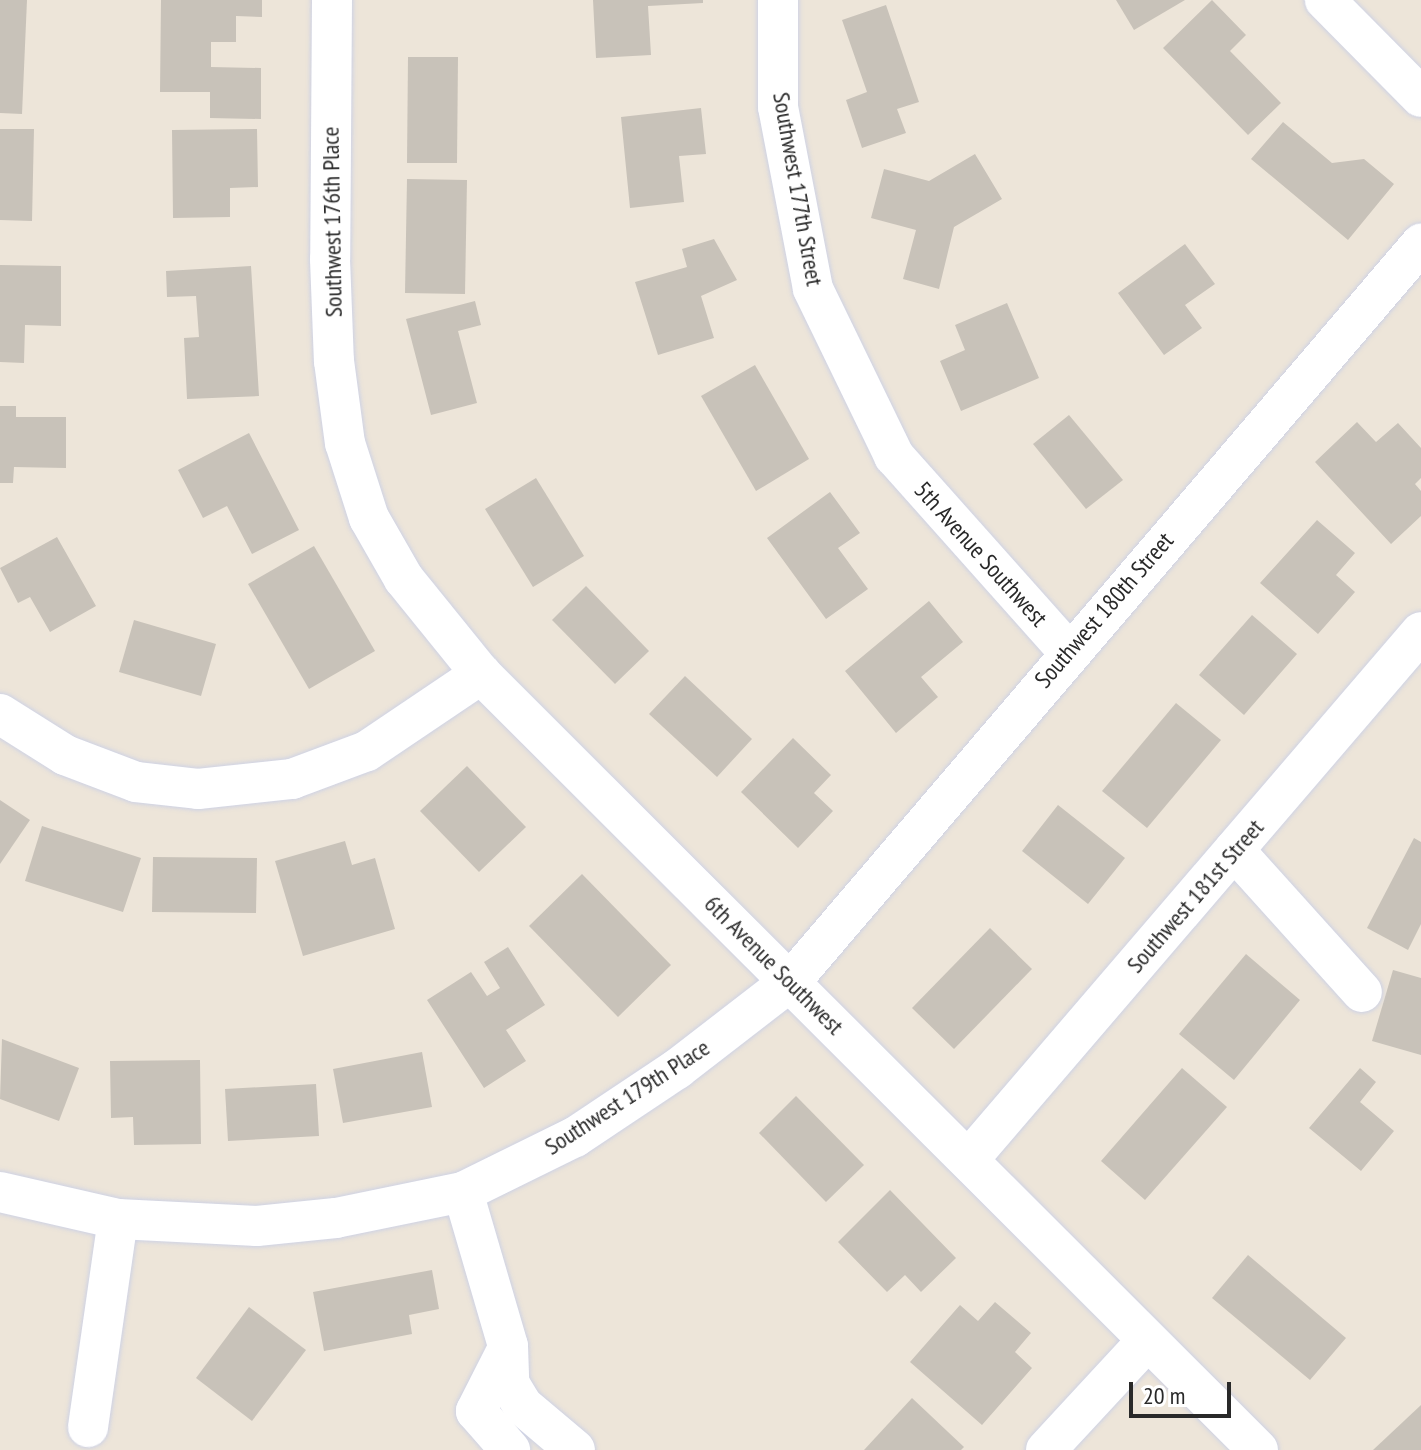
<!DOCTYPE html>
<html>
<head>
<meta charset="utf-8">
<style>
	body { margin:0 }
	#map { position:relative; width:1421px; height:1450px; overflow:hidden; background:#ede5d9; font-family:"PT Sans Narrow",sans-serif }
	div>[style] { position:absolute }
	.building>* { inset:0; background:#c8c2b9 }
	.roads { filter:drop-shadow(0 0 2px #ced2e4) drop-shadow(0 0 2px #ced2e4) }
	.minor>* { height:40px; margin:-20px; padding:0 20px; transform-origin:20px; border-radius:20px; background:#fff }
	span { translate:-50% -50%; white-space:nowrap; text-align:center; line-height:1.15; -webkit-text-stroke:8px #fff; paint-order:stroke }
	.street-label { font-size:24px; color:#292929 }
	.scale { position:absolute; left:1129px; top:1382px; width:102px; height:36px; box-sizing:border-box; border:4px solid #292929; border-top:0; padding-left:10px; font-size:24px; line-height:28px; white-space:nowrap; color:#292929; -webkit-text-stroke:6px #fff; paint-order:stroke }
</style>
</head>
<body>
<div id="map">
	<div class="building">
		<i style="clip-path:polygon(0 0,27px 0,22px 114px,0 113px)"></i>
		<i style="clip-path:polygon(161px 0,262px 0,262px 17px,236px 16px,236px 42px,211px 42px,211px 67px,261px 68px,261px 119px,210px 118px,210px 92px,160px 92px)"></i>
		<i style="clip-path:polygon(593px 0,703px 0,703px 3px,648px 6px,651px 55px,596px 58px)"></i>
		<i style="clip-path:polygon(1116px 0,1185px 0,1134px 30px)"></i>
		<i style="clip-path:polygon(1212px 0,1246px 35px,1230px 51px,1281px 103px,1248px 135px,1163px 48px)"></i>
		<i style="clip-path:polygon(886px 5px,919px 102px,897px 109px,906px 133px,862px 148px,846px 100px,867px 92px,842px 20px)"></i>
		<i style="clip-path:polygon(408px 57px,458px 57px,457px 163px,407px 163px)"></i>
		<i style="clip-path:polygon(701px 108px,706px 154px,679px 156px,684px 202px,630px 208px,621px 117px)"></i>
		<i style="clip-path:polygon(1283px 122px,1332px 163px,1364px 159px,1394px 184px,1348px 240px,1251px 159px)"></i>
		<i style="clip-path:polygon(0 129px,34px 129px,32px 221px,0 220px)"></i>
		<i style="clip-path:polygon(257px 129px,258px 187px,230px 188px,230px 217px,173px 218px,172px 130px)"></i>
		<i style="clip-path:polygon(975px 154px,1002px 199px,954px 227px,939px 289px,903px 279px,916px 230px,871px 218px,884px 169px,929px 181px)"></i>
		<i style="clip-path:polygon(407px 179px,467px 180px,465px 294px,405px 293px)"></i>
		<i style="clip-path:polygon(714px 239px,737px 280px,701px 296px,714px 338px,658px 355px,635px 282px,687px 267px,682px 249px)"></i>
		<i style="clip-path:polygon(1185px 244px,1215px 284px,1185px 305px,1202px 328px,1164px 355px,1118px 293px)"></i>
		<i style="clip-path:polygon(0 265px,61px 266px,61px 326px,25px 325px,24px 363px,0 362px)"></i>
		<i style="clip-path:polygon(251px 266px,259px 396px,187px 399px,184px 338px,199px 337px,196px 296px,167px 297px,166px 271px)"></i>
		<i style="clip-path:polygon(475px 301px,481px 325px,458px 331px,477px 403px,431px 415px,406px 319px)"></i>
		<i style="clip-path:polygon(1007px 303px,1039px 378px,961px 411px,940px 361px,965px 350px,955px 325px)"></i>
		<i style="clip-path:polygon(755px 365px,809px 459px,756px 491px,701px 396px)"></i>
		<i style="clip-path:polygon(0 406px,16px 406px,16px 417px,66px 417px,66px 468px,14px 467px,13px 483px,0 483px)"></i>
		<i style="clip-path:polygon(1069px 415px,1123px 480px,1086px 509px,1033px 444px)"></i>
		<i style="clip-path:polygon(1357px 422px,1376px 442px,1398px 423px,1421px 448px,1421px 478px,1415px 484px,1421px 491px,1421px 516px,1391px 544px,1315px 462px)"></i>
		<i style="clip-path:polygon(249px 433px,299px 530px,252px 554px,227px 506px,203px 518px,178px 470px)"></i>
		<i style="clip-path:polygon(536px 478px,584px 556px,533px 587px,485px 509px)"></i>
		<i style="clip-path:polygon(830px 492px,860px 533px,838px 548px,868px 589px,826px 619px,767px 538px)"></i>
		<i style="clip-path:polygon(1317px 520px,1355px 553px,1336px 575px,1355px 592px,1318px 634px,1260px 583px)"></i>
		<i style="clip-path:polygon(57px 537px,96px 606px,50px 632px,30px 597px,18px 603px,0 568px)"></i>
		<i style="clip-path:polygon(314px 546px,375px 651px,309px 689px,248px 584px)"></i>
		<i style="clip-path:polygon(586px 586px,649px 651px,615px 684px,552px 620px)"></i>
		<i style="clip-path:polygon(929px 601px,963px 642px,921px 677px,938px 697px,896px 733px,845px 671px)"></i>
		<i style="clip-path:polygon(1252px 615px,1297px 654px,1244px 715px,1199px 675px)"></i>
		<i style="clip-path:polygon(134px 620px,216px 644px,201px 696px,119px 672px)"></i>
		<i style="clip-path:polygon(685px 676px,752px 739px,717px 777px,649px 714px)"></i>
		<i style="clip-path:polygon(1176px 703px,1221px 740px,1147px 828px,1102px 791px)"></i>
		<i style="clip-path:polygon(793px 738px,831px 775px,814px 793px,833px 811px,798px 848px,741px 792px)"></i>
		<i style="clip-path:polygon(467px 766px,526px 827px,479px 872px,420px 811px)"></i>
		<i style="clip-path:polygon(0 800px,30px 820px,0 864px)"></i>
		<i style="clip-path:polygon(1058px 805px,1125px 858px,1088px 904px,1022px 851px)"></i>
		<i style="clip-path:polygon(42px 826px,141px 858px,123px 912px,25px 881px)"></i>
		<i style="clip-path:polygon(1414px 838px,1421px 842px,1421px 924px,1408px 950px,1367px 928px)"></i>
		<i style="clip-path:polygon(345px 841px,352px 865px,375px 858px,395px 929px,303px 956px,275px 861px)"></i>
		<i style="clip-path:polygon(153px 857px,257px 858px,256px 913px,152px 912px)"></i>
		<i style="clip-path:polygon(582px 874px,671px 965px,618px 1017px,529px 926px)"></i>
		<i style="clip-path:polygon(990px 928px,1032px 969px,954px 1049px,912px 1008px)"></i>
		<i style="clip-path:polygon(508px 947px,545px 1005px,506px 1030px,526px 1061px,484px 1088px,427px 1000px,471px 972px,487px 996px,500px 988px,484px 962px)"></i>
		<i style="clip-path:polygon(1246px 954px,1300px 1000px,1234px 1080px,1179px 1034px)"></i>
		<i style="clip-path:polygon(1393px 970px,1421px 978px,1421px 1055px,1372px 1041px)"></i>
		<i style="clip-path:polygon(2px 1039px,79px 1068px,59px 1121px,0 1099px)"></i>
		<i style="clip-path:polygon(422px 1052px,432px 1107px,343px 1123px,333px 1069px)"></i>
		<i style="clip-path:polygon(200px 1060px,201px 1144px,134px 1145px,133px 1117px,111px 1118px,110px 1061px)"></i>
		<i style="clip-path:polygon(1182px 1068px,1227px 1107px,1145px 1200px,1101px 1161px)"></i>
		<i style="clip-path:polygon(1360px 1068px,1376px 1082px,1360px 1102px,1394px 1131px,1361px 1171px,1309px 1128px)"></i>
		<i style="clip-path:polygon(316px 1084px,319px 1136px,228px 1141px,225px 1089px)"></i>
		<i style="clip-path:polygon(796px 1096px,864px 1165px,826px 1202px,759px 1133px)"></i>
		<i style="clip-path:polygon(890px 1190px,956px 1258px,921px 1292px,905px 1275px,887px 1292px,838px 1242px)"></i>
		<i style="clip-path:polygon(1248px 1255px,1346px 1338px,1310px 1380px,1212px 1298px)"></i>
		<i style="clip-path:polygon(432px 1270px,439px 1309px,409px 1315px,412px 1334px,324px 1351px,313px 1292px)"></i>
		<i style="clip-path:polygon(995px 1302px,1031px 1333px,1015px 1352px,1032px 1368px,982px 1425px,910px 1362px,960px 1305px,978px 1321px)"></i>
		<i style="clip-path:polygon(249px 1307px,306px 1350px,252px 1421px,196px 1378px)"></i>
		<i style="clip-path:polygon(912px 1398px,964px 1447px,961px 1450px,864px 1450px)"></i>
		<i style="clip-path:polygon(1421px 1405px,1421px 1450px,1373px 1450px)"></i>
	</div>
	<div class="roads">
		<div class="minor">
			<i style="left:332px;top:0;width:259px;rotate:90.4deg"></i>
			<i style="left:330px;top:259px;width:102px;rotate:87.8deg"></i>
			<i style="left:334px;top:361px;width:83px;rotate:82.4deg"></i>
			<i style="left:345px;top:443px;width:79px;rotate:72.3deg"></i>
			<i style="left:369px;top:518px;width:70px;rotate:60.2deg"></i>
			<i style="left:404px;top:579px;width:122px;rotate:51deg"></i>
			<i style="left:481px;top:674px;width:1098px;rotate:44.96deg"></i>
			<i style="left:778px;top:0;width:107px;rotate:90deg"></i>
			<i style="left:778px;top:107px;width:185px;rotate:79.1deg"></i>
			<i style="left:813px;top:289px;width:186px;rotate:64.1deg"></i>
			<i style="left:894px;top:456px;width:261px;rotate:48.3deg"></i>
			<i style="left:1325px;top:0;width:136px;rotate:45.3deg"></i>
			<i style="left:0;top:714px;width:77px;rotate:32.2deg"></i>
			<i style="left:65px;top:755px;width:76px;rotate:20.8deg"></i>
			<i style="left:136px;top:782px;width:62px;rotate:6.4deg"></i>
			<i style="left:198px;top:789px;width:95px;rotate:-6.1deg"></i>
			<i style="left:292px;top:779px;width:80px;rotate:-20.5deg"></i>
			<i style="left:367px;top:751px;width:138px;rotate:-34deg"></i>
			<i style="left:1234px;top:850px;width:191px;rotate:48deg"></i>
			<i style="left:969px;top:1159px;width:694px;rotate:-49.38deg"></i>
			<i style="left:0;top:1192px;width:121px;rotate:12.9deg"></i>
			<i style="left:118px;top:1219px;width:139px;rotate:2.9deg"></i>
			<i style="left:257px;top:1226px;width:79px;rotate:-5.8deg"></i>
			<i style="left:336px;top:1218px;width:130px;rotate:-11.6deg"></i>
			<i style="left:463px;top:1192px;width:125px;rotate:-26.2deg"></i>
			<i style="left:575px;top:1137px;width:123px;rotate:-33.7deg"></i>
			<i style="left:677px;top:1069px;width:144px;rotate:-37.7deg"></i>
			<i style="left:791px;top:981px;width:970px;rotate:-49.48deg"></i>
			<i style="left:463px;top:1192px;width:160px;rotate:73.7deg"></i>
			<i style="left:508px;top:1346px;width:37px;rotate:88deg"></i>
			<i style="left:509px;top:1383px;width:27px;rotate:59deg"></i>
			<i style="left:523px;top:1406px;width:68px;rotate:40.2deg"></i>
			<i style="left:508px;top:1348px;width:71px;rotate:116.9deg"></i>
			<i style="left:476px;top:1411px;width:52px;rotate:48.9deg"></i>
			<i style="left:88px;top:1427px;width:210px;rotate:-81.8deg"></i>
			<i style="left:1046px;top:1450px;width:149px;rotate:-47.2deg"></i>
		</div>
	</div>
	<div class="street-label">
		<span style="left:798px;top:189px;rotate:80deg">Southwest 177th Street</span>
		<span style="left:332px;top:222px;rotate:-91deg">Southwest 176th Place</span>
		<span style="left:981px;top:554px;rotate:48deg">5th Avenue Southwest</span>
		<span style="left:1104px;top:610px;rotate:-49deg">Southwest 180th Street</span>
		<span style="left:1195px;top:896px;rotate:-49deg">Southwest 181st Street</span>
		<span style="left:774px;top:965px;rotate:45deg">6th Avenue Southwest</span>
		<span style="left:627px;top:1097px;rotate:-33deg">Southwest 179th Place</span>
	</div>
	<div class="scale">20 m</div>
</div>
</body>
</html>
